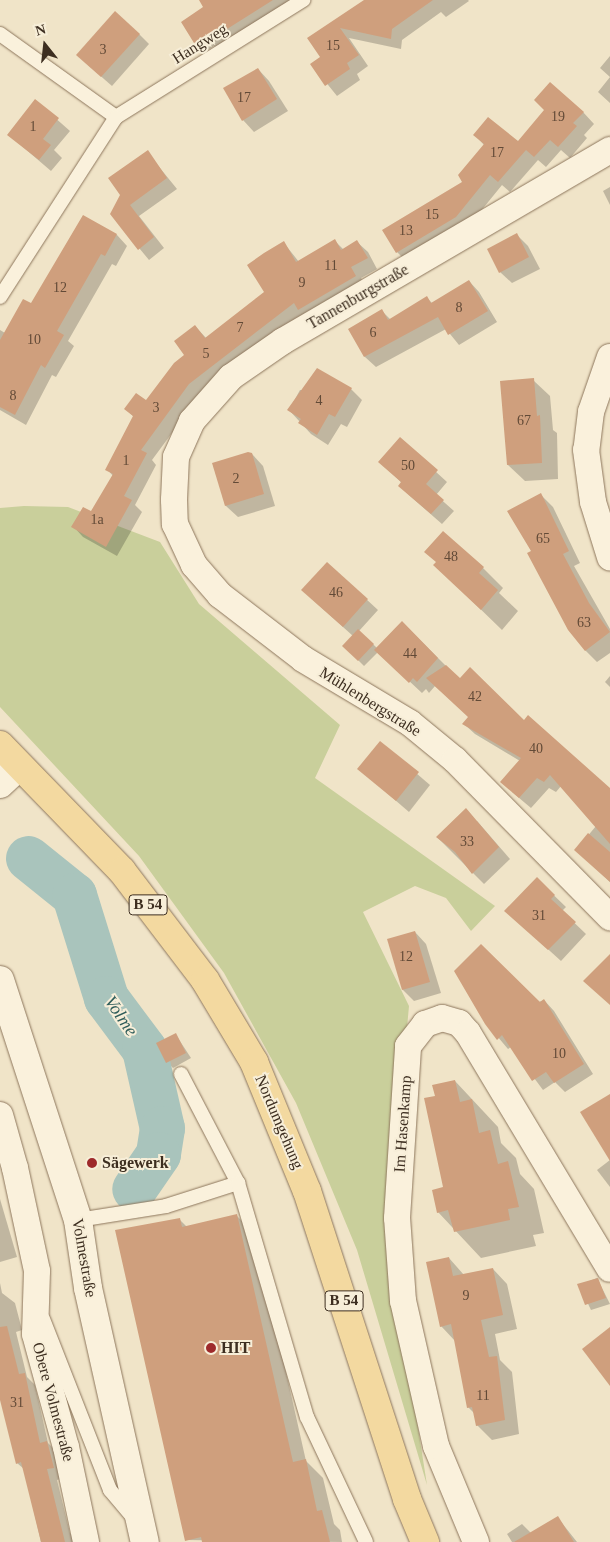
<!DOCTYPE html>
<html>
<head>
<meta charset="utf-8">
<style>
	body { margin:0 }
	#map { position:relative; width:610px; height:1542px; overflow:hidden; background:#f0e4c8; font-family:Georgia,serif }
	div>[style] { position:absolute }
	.green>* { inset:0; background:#c9cf9b }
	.shadow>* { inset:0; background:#0003 }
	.river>* { height:45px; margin:-22.5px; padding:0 22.5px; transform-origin:22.5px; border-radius:22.5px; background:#a9c4bc }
	.building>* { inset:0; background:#cf9f7d }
	.roads { filter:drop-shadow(0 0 1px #8d765c) drop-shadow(0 0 1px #8d765c) }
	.lane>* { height:14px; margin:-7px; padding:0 7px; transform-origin:7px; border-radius:7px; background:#faf1dc }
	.street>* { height:26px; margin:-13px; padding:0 13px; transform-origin:13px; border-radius:13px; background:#faf1dc }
	.secondary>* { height:28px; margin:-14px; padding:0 14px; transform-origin:14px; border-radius:14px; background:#faf1dc }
	.primary>* { height:28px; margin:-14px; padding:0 14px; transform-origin:14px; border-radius:14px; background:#f3d9a0 }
	.dots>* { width:14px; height:14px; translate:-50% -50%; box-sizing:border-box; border:2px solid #f7eed8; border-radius:50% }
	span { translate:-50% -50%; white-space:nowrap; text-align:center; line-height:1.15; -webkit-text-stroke:4px #f7eed8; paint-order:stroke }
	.number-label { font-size:14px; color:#624a37 }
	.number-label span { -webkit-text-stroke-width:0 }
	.shield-label span { padding:1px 4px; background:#f7eed8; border:1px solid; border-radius:4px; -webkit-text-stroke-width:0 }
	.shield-label { font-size:15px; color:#3d2e20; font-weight:700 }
	.street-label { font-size:16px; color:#3d2e20 }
	.poi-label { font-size:16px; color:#3d2e20; font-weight:700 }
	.left { translate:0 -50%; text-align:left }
	.water-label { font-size:18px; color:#2f5d5a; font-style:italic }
	.north { position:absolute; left:20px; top:20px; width:50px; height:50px; -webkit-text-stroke:4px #f7eed8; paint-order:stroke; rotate:344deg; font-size:14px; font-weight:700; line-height:20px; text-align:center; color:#3d2e20 }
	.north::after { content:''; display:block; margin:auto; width:18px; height:22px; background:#3d2e20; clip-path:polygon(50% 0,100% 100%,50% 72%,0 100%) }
</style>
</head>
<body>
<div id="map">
	<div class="green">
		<i style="clip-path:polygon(24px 506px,68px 507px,160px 542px,199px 604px,340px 725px,315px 778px,495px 906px,471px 931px,446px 898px,415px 886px,363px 912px,409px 1006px,388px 1235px,427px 1485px,357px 1250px,296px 1103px,224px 973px,139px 856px,0 707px,0 508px)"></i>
	</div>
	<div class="shadow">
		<i style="clip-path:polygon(201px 0,299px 0,218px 50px,214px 46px,205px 52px,195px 42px,205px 8px)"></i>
		<i style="clip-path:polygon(365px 0,468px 0,469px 1px,446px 17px,441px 12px,402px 40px,401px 49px,349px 38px,368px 66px,357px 74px,360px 80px,337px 96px,312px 65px,322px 58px,308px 38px)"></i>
		<i style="clip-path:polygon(139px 34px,149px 44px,112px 86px,88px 65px)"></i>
		<i style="clip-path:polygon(610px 56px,610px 103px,598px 92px,610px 77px,600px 68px)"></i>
		<i style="clip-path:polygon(258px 69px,269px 81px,288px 111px,254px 132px,243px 120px)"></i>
		<i style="clip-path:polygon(36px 101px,70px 131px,54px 150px,62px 158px,51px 171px,9px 135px)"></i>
		<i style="clip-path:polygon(583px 112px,594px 124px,584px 135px,587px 138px,570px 158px,561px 150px,546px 167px,538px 160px,510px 192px,502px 185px,467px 228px,408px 263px,397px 252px,464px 183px,484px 145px,475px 135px,518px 143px)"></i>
		<i style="clip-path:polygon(147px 152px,177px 189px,139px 216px,164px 248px,149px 260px,111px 214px)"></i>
		<i style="clip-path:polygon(610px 187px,610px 205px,603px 191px)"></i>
		<i style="clip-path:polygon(83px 216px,117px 235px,127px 246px,116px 266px,112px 264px,68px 341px,74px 346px,56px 377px,52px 375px,26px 425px,0 410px,0 330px,5px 333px,31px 305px)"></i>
		<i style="clip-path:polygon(517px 235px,528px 246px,540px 269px,512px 283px,500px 272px)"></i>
		<i style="clip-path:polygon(335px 241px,344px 250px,357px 242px,368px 252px,377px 269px,361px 278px,366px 287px,200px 395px,152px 460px,156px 465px,135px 505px,142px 512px,117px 556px,83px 537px,73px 526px,92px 513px,113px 476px,107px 469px,134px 417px,126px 409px,146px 402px,186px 355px,195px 326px,207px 339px,266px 292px,284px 243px,299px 262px)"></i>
		<i style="clip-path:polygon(469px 281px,479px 292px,497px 322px,459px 345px,446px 329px,376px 367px,365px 357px,350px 329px,382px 311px,391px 320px,427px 298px,433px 304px)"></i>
		<i style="clip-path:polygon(533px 380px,550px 396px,553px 430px,557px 433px,558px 479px,525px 481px,508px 465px)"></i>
		<i style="clip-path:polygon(351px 389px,362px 400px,347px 427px,341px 424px,328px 445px,311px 434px,289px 410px,300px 390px)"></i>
		<i style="clip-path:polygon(400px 439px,447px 482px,436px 495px,454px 511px,442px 524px,410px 496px,400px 486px,402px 483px,380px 462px)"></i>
		<i style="clip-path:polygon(252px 454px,263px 466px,275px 506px,238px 517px,226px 506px,213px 464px)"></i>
		<i style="clip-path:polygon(541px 495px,553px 507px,580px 563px,574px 566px,610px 629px,610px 653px,597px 662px,585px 650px,532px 552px)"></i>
		<i style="clip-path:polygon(327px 563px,378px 610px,359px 631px,377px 648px,402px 622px,460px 680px,524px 722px,610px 789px,610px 882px,576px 850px,596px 826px,561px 786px,556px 792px,549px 788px,531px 808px,512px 792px,520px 761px,475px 734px,464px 724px,470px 717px,435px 686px,429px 693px,426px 689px,422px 693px,378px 652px,364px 666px,344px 646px,353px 636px,313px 600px)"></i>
		<i style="clip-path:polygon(437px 563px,483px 568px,503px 588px,499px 593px,518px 611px,502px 630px,435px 565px)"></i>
		<i style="clip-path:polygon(610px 676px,610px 687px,605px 682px)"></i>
		<i style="clip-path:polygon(380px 742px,430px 785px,409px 812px,359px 769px)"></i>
		<i style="clip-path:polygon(477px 821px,510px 859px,484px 884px,437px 837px)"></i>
		<i style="clip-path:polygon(537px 879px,566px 907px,562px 911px,586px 934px,561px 961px,518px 922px)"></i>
		<i style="clip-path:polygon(415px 932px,426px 944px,441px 993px,414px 1001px,403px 990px)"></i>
		<i style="clip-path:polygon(544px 1000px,554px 1011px,593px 1074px,565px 1092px,555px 1082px,543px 1090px,511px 1047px,508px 1049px,486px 1023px)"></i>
		<i style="clip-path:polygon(176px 1035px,191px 1058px,173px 1068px,167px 1062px)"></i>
		<i style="clip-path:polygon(455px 1081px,498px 1127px,501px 1143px,516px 1158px,520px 1174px,534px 1189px,544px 1233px,533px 1235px,536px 1246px,481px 1258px,438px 1212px,445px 1188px,437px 1097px)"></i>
		<i style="clip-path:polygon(610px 1160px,610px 1187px,597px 1170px)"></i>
		<i style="clip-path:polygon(0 1199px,17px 1257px,0 1262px)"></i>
		<i style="clip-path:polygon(237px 1216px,255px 1234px,306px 1461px,323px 1478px,334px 1524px,340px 1530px,342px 1542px,186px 1540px,179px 1219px,187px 1227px)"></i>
		<i style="clip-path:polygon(449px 1258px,464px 1275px,493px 1269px,507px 1284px,517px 1329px,495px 1334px,500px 1360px,512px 1372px,519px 1434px,492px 1440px,477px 1425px,475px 1414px,468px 1407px,456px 1342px,441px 1326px)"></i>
		<i style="clip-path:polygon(597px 1278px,610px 1304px,591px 1310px,579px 1285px)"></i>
		<i style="clip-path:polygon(0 1283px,2px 1293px,15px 1303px,22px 1330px,16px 1332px,27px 1377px,35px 1385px,48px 1443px,58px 1453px,64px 1478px,57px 1480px,70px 1533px,78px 1542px,41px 1542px,24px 1469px,17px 1463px,0 1395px)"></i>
		<i style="clip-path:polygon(558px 1518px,577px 1542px,512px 1542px,507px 1534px,522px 1524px,531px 1533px)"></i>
	</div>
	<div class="river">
		<i style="left:28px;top:858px;width:59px;rotate:38.8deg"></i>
		<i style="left:74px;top:895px;width:108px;rotate:72.7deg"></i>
		<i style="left:106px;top:998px;width:64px;rotate:53.3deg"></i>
		<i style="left:144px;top:1049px;width:81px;rotate:77.2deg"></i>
		<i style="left:162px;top:1128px;width:26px;rotate:99deg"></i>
		<i style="left:158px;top:1154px;width:42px;rotate:124.4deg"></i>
	</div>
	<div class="building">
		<i style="clip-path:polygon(199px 0,273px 0,208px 41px,205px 36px,194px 43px,181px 22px,203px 7px)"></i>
		<i style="clip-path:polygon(364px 0,433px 0,392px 29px,391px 39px,340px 28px,359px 55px,347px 63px,350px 69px,325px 86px,310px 64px,320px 57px,307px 38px)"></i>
		<i style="clip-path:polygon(115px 11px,140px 34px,101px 77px,76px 55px)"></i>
		<i style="clip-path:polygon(258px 68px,277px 99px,242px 121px,223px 88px)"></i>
		<i style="clip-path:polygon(550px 82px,584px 112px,573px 123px,577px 126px,558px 147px,550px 140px,534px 157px,526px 150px,498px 182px,490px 175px,456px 217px,396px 253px,382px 230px,462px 182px,458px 175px,484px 144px,473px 135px,488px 117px,518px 141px,544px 110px,534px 100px)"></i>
		<i style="clip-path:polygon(35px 99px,59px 118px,43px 139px,51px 145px,39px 160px,7px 135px)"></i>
		<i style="clip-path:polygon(148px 150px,167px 178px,130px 205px,154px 237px,138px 250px,110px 214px,120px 195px,108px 178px)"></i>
		<i style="clip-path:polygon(83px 215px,117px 234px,105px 256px,101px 254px,57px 331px,64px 335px,45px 368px,41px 365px,15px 415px,0 407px,0 340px,23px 299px,31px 303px)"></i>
		<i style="clip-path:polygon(517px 233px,529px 257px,499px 273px,487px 249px)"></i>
		<i style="clip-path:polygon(335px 239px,341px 250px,357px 240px,368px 258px,351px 267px,356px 276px,298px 310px,294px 303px,189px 384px,141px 450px,147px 453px,124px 496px,132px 500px,106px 547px,71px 527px,83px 507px,91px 511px,113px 474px,105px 470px,133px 416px,124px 409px,136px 393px,146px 400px,174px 363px,184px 355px,174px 341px,195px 325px,205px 338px,264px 292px,247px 265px,264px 253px,284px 241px,296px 262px)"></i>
		<i style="clip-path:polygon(469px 280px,488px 311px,448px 335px,438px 317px,364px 357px,348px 329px,382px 309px,388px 320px,427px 296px,431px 303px)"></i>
		<i style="clip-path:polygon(317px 368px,352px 388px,335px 417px,329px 414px,317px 435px,298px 423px,301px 419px,287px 410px)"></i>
		<i style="clip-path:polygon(534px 378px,537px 416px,540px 415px,542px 463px,507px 465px,500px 381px)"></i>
		<i style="clip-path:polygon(400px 437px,438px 470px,426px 484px,444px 500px,431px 514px,398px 486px,401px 482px,378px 462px)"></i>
		<i style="clip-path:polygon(248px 452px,252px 453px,264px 494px,225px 506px,212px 463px)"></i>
		<i style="clip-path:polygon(541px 493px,569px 551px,563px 554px,589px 603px,610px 632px,585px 651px,568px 630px,527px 553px,531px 551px,507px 511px)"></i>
		<i style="clip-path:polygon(443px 531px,484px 567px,479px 573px,498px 590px,481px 610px,433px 565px,436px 562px,424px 552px)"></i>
		<i style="clip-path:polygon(327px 562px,368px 599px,343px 627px,301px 590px)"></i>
		<i style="clip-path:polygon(402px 621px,438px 658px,417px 682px,413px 678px,409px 683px,374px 650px)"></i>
		<i style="clip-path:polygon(358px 629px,374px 644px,358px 661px,342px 646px)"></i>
		<i style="clip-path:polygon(446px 665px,460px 678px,470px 667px,524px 720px,528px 715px,610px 788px,610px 844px,550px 775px,544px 782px,537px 778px,519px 798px,500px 782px,521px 758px,462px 724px,468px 717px,426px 678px)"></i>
		<i style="clip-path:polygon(380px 741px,419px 772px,396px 801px,357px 769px)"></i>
		<i style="clip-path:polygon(466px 808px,499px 847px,472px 874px,455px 852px,436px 837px)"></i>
		<i style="clip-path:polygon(588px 833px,610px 852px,610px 882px,574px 850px)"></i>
		<i style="clip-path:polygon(537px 877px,555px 895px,551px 899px,576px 922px,548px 950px,504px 911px)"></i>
		<i style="clip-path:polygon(415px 931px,430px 982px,402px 990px,387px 939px)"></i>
		<i style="clip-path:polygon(481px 944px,540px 1002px,544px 999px,584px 1064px,554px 1083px,546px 1072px,532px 1081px,502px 1035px,497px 1040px,485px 1024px,454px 971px)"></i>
		<i style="clip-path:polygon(610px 954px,610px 1005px,583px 981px)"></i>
		<i style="clip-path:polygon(176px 1033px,186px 1053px,166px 1063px,156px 1043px)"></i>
		<i style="clip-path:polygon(455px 1080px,460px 1102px,472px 1099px,479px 1133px,490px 1130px,498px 1164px,508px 1161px,519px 1207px,508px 1209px,510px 1220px,454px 1232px,448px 1210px,437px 1213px,432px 1190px,443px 1187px,424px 1098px,435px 1096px,432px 1085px)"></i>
		<i style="clip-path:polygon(610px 1094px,610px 1161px,580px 1112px)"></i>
		<i style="clip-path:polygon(237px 1214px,293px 1462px,306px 1459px,317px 1511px,322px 1510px,330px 1542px,202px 1542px,201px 1537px,185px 1541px,115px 1230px,180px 1218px,182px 1227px)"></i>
		<i style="clip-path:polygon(449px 1257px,453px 1276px,493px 1268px,503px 1315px,481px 1320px,489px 1357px,497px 1356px,505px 1420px,476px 1426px,472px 1407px,467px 1408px,451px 1324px,440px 1327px,426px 1262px)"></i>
		<i style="clip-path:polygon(598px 1278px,606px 1298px,585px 1305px,577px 1284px)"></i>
		<i style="clip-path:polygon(7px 1326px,19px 1374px,25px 1373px,40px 1443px,47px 1441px,54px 1468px,47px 1469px,65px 1542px,41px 1542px,21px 1462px,16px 1464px,0 1400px,0 1327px)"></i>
		<i style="clip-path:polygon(610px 1327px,610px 1386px,582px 1349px)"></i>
		<i style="clip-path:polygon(558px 1516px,574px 1542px,514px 1542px)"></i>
	</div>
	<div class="roads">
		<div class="lane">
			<i style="left:0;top:34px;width:143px;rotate:35.6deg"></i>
			<i style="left:116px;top:117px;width:221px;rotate:-32deg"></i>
			<i style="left:0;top:297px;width:214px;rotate:-57.2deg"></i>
			<i style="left:181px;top:1074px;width:123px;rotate:62.4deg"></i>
			<i style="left:78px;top:1220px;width:89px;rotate:-9deg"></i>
			<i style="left:166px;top:1206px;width:76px;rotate:-17.7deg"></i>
			<i style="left:238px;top:1183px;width:244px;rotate:73.6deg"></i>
			<i style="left:307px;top:1417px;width:138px;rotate:64.7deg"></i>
			<i style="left:43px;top:1319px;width:184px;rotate:68.6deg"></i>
			<i style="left:110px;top:1490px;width:38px;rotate:50deg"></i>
		</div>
		<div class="street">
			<i style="left:610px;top:150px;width:379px;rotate:149.7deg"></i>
			<i style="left:283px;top:341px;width:63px;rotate:145.3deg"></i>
			<i style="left:231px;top:377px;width:59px;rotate:131.6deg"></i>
			<i style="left:192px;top:421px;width:39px;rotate:114deg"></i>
			<i style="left:176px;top:457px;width:43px;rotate:92.7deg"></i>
			<i style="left:174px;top:500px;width:24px;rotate:88deg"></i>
			<i style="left:175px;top:524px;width:45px;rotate:65.1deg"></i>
			<i style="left:194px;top:565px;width:40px;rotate:49deg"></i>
			<i style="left:220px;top:595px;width:105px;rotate:37.6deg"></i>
			<i style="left:303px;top:659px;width:125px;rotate:30.9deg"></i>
			<i style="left:410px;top:723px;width:58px;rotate:39.4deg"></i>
			<i style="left:455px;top:760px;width:221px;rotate:45.4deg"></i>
			<i style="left:610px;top:357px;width:58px;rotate:109.1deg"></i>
			<i style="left:591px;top:412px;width:38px;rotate:97deg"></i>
			<i style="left:586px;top:450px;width:52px;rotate:82.3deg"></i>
			<i style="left:593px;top:502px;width:58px;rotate:72.8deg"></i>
			<i style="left:0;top:1115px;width:55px;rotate:74.2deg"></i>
			<i style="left:15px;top:1168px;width:105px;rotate:77.9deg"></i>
			<i style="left:37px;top:1271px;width:63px;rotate:91.8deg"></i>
			<i style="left:35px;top:1334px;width:117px;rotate:74.7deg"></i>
			<i style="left:66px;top:1447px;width:97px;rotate:78.1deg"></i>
			<i style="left:476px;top:1542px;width:104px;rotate:-112.6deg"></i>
			<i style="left:436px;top:1446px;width:149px;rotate:-102.8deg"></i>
			<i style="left:403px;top:1301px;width:83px;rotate:-94.1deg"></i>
			<i style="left:397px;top:1218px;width:172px;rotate:-86.3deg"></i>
			<i style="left:408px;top:1046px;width:28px;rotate:-52deg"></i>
			<i style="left:425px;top:1024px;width:18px;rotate:-19deg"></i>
			<i style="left:442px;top:1018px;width:18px;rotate:16deg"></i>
			<i style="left:459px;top:1023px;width:13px;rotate:48deg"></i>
			<i style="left:468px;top:1033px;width:275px;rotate:59deg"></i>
		</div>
		<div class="secondary">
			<i style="left:0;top:784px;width:26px;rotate:-43deg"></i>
			<i style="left:0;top:980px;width:252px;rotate:72deg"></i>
			<i style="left:78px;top:1220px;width:69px;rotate:81.6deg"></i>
			<i style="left:88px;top:1288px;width:260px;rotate:77.4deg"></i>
		</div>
		<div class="primary">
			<i style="left:0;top:745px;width:175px;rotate:45.9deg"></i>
			<i style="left:122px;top:871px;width:137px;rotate:52.7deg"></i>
			<i style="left:205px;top:980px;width:96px;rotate:59.1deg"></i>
			<i style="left:254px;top:1062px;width:139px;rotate:67.7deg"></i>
			<i style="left:307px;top:1191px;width:324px;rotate:72deg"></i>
			<i style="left:407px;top:1499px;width:47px;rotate:67.3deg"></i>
		</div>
	</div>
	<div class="dots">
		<i style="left:92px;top:1163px;background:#9e2a2b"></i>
		<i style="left:211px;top:1348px;background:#9e2a2b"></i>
	</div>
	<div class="number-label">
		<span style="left:333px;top:46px">15</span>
		<span style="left:103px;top:50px">3</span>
		<span style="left:244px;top:98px">17</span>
		<span style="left:558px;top:117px">19</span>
		<span style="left:33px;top:127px">1</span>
		<span style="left:497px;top:153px">17</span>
		<span style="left:432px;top:215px">15</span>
		<span style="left:406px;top:231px">13</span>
		<span style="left:331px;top:266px">11</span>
		<span style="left:302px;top:283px">9</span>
		<span style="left:60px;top:288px">12</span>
		<span style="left:459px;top:308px">8</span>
		<span style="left:240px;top:328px">7</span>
		<span style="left:373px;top:333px">6</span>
		<span style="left:34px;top:340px">10</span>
		<span style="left:206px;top:354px">5</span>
		<span style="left:13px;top:396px">8</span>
		<span style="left:319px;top:401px">4</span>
		<span style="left:156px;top:408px">3</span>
		<span style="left:524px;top:421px">67</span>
		<span style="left:126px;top:461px">1</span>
		<span style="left:408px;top:466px">50</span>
		<span style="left:236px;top:479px">2</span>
		<span style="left:97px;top:520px">1a</span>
		<span style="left:543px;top:539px">65</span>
		<span style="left:451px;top:557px">48</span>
		<span style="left:336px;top:593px">46</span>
		<span style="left:584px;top:623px">63</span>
		<span style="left:410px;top:654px">44</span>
		<span style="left:475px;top:697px">42</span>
		<span style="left:536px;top:749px">40</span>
		<span style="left:467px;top:842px">33</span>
		<span style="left:539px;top:916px">31</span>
		<span style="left:406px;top:957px">12</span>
		<span style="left:559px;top:1054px">10</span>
		<span style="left:466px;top:1296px">9</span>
		<span style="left:483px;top:1396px">11</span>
		<span style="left:17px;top:1403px">31</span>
	</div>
	<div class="shield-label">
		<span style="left:148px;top:905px">B 54</span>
		<span style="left:344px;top:1301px">B 54</span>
	</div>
	<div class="street-label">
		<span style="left:200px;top:44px;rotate:-32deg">Hangweg</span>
		<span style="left:358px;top:297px;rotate:-30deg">Tannenburgstraße</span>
		<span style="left:370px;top:702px;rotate:32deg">Mühlenbergstraße</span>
		<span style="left:279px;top:1122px;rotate:67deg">Nordumgehung</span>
		<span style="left:403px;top:1124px;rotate:-86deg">Im Hasenkamp</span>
		<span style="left:84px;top:1258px;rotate:80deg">Volmestraße</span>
		<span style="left:53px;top:1402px;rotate:75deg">Obere Volmestraße</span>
	</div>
	<div class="poi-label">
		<span class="left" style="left:102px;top:1163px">Sägewerk</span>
		<span class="left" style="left:221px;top:1348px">HIT</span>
	</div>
	<div class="water-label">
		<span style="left:121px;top:1016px;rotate:56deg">Volme</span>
	</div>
	<div class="north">N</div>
</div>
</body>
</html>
